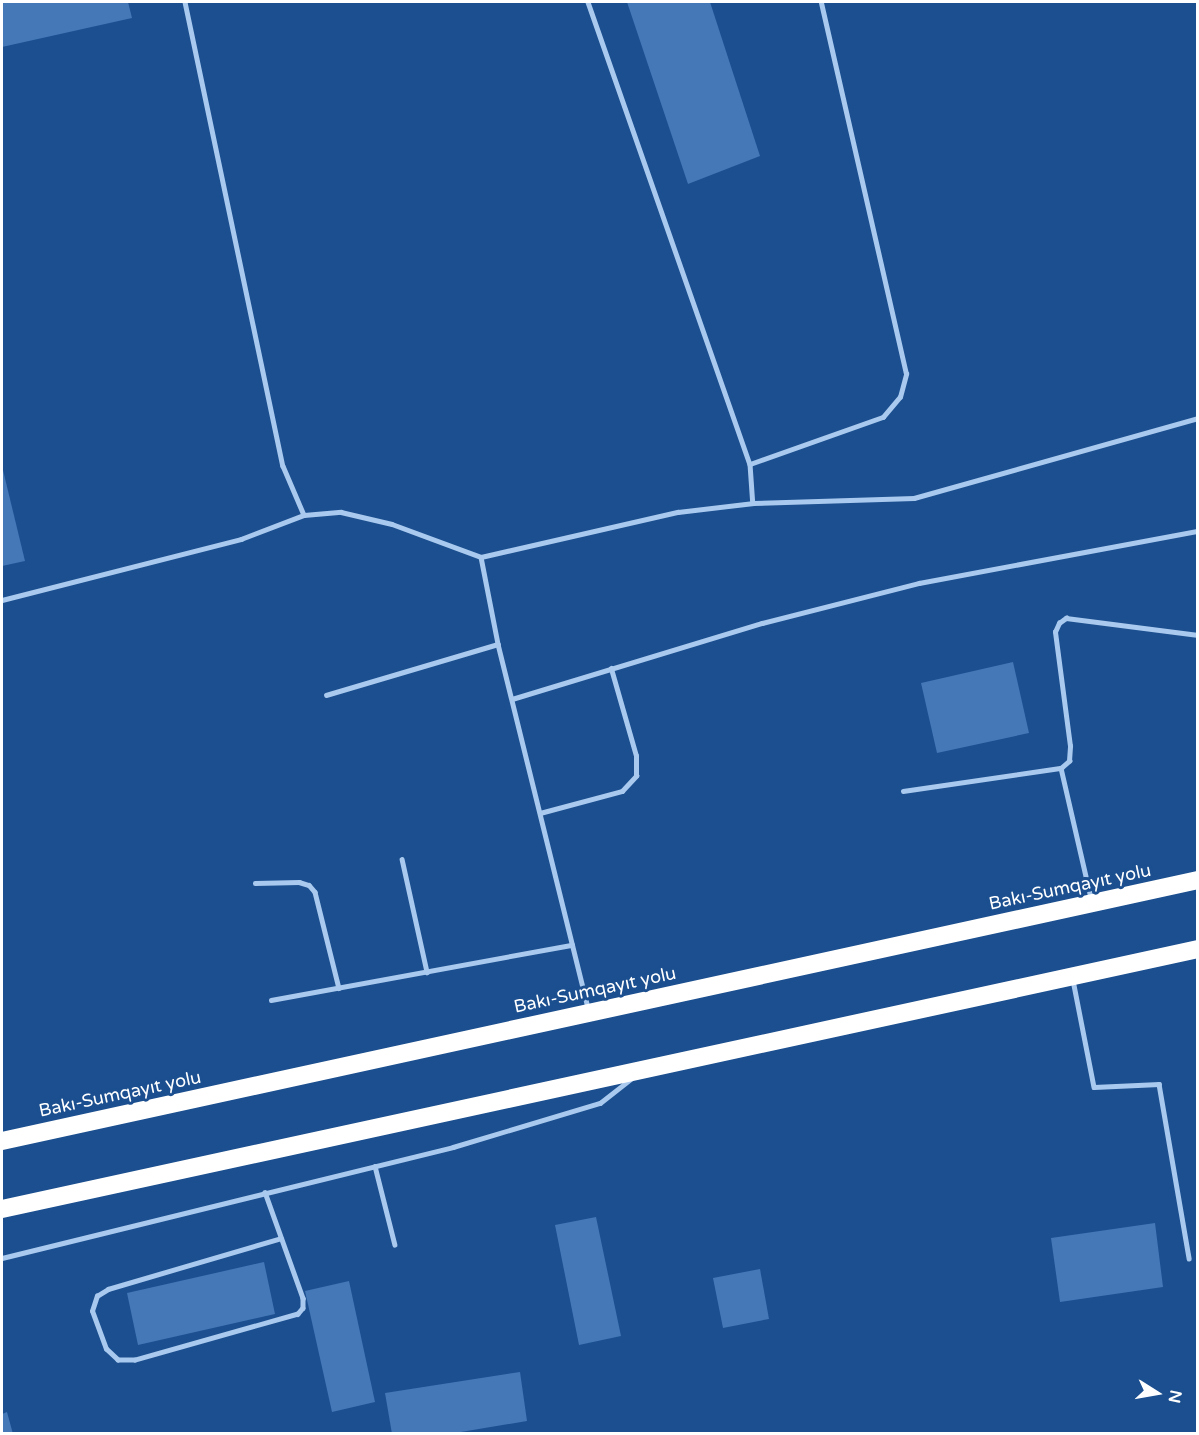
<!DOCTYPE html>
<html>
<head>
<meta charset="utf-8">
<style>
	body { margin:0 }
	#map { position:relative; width:1199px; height:1435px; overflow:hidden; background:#1b4f8f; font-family:"Varela Round",sans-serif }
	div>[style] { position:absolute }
	.building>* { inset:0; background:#4478b7 }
	.lane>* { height:4.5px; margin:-2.25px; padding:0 2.25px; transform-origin:2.25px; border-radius:2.25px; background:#a9c9ee }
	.highway>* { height:18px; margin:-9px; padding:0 9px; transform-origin:9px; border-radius:9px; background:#fff }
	span { translate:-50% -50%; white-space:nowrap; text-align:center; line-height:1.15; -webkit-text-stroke:6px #1b4f8f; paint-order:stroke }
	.street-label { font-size:18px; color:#fff }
	.frame { position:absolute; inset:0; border:3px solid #fff; pointer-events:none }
	.north { position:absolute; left:1127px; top:1363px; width:60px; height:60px; -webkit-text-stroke:4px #1b4f8f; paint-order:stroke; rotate:101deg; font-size:16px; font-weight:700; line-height:24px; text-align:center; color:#fff }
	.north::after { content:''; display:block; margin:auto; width:21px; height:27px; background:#fff; clip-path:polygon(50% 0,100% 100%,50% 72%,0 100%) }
</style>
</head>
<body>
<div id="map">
	<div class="building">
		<i style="clip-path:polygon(2px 2px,128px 2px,132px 18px,2px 47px)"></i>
		<i style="clip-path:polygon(627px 2px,710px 2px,760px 156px,688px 184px)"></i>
		<i style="clip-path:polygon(2px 466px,25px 561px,2px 566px)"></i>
		<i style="clip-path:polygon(1013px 662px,1029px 733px,937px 753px,921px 683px)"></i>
		<i style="clip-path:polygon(596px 1217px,621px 1336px,579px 1345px,555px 1225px)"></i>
		<i style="clip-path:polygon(1155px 1223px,1163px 1287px,1060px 1302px,1051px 1238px)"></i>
		<i style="clip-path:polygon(264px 1262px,275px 1314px,138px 1345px,127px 1293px)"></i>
		<i style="clip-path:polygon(760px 1269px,769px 1319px,723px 1328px,713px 1278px)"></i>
		<i style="clip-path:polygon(349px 1281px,375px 1402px,332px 1412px,305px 1291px)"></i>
		<i style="clip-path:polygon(520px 1372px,527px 1421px,449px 1434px,392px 1434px,385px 1393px)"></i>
		<i style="clip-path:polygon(7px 1412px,13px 1434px,2px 1434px,2px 1414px)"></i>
	</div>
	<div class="lane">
		<i style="left:185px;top:2px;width:474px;rotate:78.1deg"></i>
		<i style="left:283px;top:466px;width:53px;rotate:66.8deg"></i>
		<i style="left:588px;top:2px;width:490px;rotate:70.7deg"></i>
		<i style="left:750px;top:464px;width:39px;rotate:86deg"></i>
		<i style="left:750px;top:464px;width:141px;rotate:-19.5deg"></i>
		<i style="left:883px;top:417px;width:26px;rotate:-50deg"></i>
		<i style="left:900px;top:397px;width:24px;rotate:-75deg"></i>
		<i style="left:906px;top:374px;width:382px;rotate:-102.9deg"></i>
		<i style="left:481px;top:557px;width:202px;rotate:-12.9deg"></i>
		<i style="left:678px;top:512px;width:76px;rotate:-6.8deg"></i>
		<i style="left:753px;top:503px;width:161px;rotate:-1.8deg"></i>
		<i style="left:914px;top:498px;width:295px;rotate:-15.7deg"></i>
		<i style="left:2px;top:600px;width:247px;rotate:-14.3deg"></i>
		<i style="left:241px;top:539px;width:67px;rotate:-20.9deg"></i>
		<i style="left:304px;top:515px;width:37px;rotate:-5deg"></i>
		<i style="left:341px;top:512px;width:52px;rotate:13.2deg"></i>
		<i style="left:392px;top:524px;width:95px;rotate:20.3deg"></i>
		<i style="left:481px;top:557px;width:89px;rotate:78.9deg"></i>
		<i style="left:498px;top:644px;width:376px;rotate:76.1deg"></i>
		<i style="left:326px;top:695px;width:179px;rotate:-16.5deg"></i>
		<i style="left:512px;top:699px;width:261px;rotate:-16.9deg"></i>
		<i style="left:762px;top:623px;width:162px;rotate:-14.3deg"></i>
		<i style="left:919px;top:583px;width:284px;rotate:-10.6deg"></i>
		<i style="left:1061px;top:768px;width:133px;rotate:77deg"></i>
		<i style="left:903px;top:791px;width:160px;rotate:-8.3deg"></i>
		<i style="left:1061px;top:768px;width:11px;rotate:-41deg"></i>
		<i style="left:1069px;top:761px;width:15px;rotate:-86deg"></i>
		<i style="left:1070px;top:746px;width:115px;rotate:-97.5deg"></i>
		<i style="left:1055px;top:632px;width:10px;rotate:-66deg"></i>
		<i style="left:1059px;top:623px;width:9px;rotate:-36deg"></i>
		<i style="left:1066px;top:618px;width:133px;rotate:7.3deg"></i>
		<i style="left:540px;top:813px;width:85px;rotate:-15deg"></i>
		<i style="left:622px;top:791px;width:21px;rotate:-47deg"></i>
		<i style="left:636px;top:776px;width:20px;rotate:-90deg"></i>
		<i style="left:636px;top:756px;width:91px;rotate:-106deg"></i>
		<i style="left:402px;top:859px;width:116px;rotate:77.5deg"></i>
		<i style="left:255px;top:883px;width:44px;rotate:-1.3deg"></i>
		<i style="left:299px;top:882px;width:10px;rotate:17deg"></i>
		<i style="left:309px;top:885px;width:9px;rotate:49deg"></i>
		<i style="left:315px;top:892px;width:99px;rotate:76deg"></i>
		<i style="left:1073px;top:980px;width:109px;rotate:78.9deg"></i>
		<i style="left:1094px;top:1087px;width:65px;rotate:-2.6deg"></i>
		<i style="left:1159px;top:1084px;width:177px;rotate:80.2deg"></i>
		<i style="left:271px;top:1000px;width:306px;rotate:-10.4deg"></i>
		<i style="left:375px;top:1166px;width:81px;rotate:75.8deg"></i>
		<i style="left:265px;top:1192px;width:113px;rotate:70.3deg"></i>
		<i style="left:303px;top:1298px;width:10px;rotate:90deg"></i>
		<i style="left:303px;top:1308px;width:8px;rotate:130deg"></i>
		<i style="left:298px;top:1314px;width:169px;rotate:164.2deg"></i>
		<i style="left:135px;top:1360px;width:17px;rotate:180deg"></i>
		<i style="left:118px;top:1360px;width:16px;rotate:-137deg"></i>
		<i style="left:106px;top:1349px;width:40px;rotate:-110.2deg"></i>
		<i style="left:92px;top:1311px;width:16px;rotate:-72deg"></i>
		<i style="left:97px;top:1296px;width:13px;rotate:-32deg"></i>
		<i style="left:108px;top:1289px;width:180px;rotate:-16.4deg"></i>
		<i style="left:2px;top:1258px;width:464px;rotate:-13.8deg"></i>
		<i style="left:453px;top:1147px;width:153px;rotate:-16.7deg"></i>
		<i style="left:600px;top:1103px;width:39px;rotate:-38deg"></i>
	</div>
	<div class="highway">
		<i style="left:2px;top:1141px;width:1224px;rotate:-12.31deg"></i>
		<i style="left:2px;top:1209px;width:1224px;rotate:-12.26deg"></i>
	</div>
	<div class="street-label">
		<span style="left:1070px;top:887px;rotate:-12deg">Bakı-Sumqayıt yolu</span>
		<span style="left:595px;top:990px;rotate:-12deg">Bakı-Sumqayıt yolu</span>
		<span style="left:120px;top:1094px;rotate:-12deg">Bakı-Sumqayıt yolu</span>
	</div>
	<div class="frame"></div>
	<div class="north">N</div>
</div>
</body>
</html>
